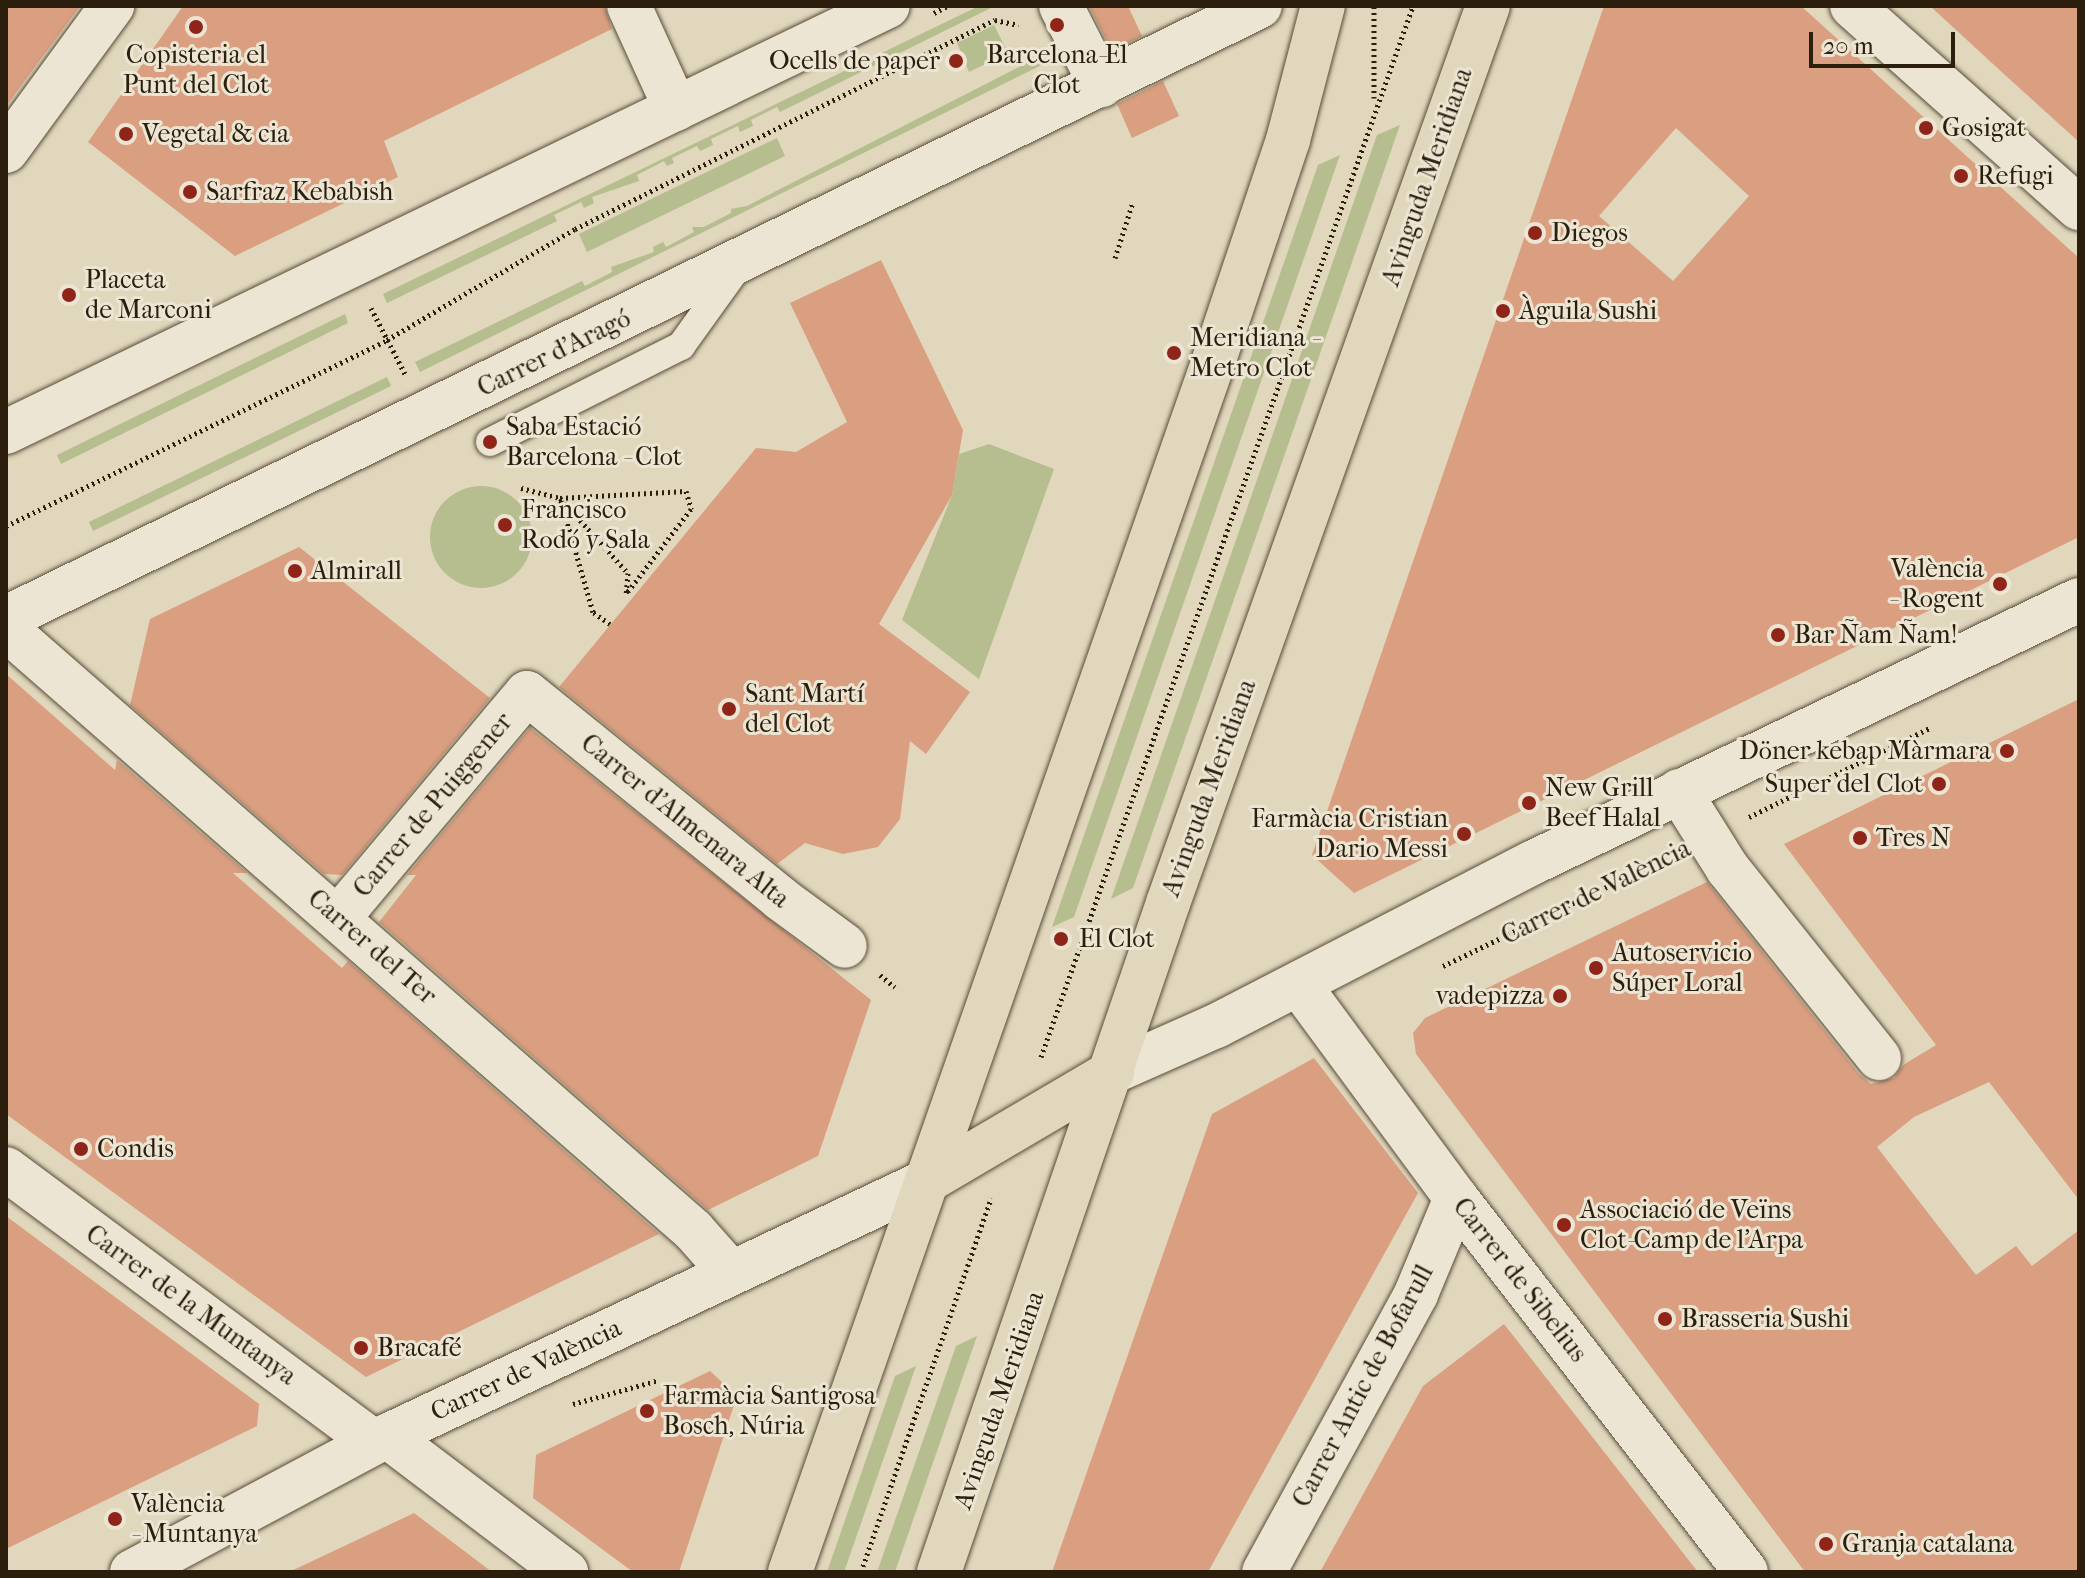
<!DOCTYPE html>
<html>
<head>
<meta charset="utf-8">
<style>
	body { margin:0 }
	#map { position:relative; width:2085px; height:1578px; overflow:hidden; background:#e1d7bc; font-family:"IM FELL French Canon",serif }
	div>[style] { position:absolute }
	.green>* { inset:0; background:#b6bd8e }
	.round { border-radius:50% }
	.building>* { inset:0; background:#da9f81 }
	.path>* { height:5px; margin-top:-2.5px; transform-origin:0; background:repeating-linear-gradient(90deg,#2b1e0c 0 2px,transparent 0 6px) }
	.roads { filter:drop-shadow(0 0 2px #584c38) drop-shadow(0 0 2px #584c38) }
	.lane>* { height:28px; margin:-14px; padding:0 14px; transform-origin:14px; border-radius:14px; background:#ece5d3 }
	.street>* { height:44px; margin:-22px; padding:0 22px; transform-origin:22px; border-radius:22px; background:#ece5d3 }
	.secondary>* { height:44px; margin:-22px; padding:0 22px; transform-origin:22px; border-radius:22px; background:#ece5d3 }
	.primary>* { height:44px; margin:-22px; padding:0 22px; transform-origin:22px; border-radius:22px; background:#e1d7bc }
	.dots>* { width:22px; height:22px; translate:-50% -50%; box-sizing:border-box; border:4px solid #ece5d3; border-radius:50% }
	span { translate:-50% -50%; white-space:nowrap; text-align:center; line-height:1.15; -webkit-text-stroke:6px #ece5d3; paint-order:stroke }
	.poi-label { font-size:26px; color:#2b1e0c }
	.right { translate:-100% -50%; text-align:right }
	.left { translate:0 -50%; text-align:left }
	.street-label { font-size:26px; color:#2b1e0c }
	.frame { position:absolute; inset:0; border:8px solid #2b1e0c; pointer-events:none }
	.scale { position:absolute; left:1809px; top:32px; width:146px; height:36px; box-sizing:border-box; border:4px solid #2b1e0c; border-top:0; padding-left:10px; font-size:24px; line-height:28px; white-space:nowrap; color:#2b1e0c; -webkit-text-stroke:6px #ece5d3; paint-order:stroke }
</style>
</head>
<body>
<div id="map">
	<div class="green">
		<i style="clip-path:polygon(979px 6px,995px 6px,780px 112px,777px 107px,751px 120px,753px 126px,740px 132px,738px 126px,711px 139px,713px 145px,700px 151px,697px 146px,672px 158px,674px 163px,667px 166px,664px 161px,637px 175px,639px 181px,592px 197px,594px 203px,584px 208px,581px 202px,554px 215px,557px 221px,387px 303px,383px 294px)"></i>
		<i style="clip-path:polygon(994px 25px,1008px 53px,969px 72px,957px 43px)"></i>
		<i style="clip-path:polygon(1068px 42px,1072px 50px,420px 372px,415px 362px,582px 281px,585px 286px,612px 272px,611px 267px,654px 252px,653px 247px,663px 242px,666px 247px,694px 232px,692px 227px,704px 227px,731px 213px,731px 209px,747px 206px)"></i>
		<i style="clip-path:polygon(1400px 125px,1133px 888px,1111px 899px,1377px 135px)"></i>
		<i style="clip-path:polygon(777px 138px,785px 156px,587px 252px,579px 234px)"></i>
		<i style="clip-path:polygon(1340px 155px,1074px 917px,1052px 927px,1318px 165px)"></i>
		<i style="clip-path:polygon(345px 314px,348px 323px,61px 464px,57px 455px)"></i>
		<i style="clip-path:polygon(387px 377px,391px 386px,93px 531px,89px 522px)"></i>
		<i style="clip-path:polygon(989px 444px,1054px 469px,979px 679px,902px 620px,952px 495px,959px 454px)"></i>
		<i class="round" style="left:430px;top:486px;width:102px;height:102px"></i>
		<i style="clip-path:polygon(977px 1336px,895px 1572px,877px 1572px,956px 1346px)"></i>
		<i style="clip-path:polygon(916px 1366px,844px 1572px,827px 1572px,895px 1376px)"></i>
	</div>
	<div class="building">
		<i style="clip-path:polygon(6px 6px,80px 6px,6px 106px)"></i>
		<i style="clip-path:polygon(183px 6px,604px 6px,612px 29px,384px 141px,398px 177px,235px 256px,88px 142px)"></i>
		<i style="clip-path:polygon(1089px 6px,1128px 6px,1142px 36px,1112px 51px)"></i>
		<i style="clip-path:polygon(evenodd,1604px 6px,1801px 6px,2079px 258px,2079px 537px,1354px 893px,1312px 855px,1604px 6px,1676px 128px,1749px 196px,1673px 281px,1599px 216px,1676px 128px)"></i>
		<i style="clip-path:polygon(1930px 6px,2079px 6px,2079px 142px,2005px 75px)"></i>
		<i style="clip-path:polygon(1163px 81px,1179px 116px,1132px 138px,1117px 104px)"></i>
		<i style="clip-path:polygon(881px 260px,963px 430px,952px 495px,879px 624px,970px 692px,926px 754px,910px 741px,900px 819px,878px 847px,843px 854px,805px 843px,777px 864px,559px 687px,756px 448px,796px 452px,847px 422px,790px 303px)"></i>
		<i style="clip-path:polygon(299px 547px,490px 698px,342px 875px,324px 874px,130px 705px,150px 619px)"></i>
		<i style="clip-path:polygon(6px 674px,115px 770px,117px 760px,247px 873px,233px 873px,342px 968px,348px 961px,659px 1234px,366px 1377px,6px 1114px)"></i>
		<i style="clip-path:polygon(2079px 699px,2079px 1200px,1989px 1082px,1914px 1117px,1877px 1147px,1976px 1275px,2016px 1246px,2032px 1266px,2079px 1230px,2079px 1572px,1805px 1572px,1416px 1054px,1413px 1033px,1425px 1018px,1707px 882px,1859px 1074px,1871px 1084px,1894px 1078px,1903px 1065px,1936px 1045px,1784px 844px)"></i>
		<i style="clip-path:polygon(530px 728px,871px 1000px,818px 1156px,708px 1210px,379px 922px,416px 875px,407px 875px)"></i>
		<i style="clip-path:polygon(1314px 1058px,1418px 1193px,1208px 1572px,1052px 1572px,1212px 1114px)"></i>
		<i style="clip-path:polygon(6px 1216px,259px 1404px,257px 1426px,6px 1549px)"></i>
		<i style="clip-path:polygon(1504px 1324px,1698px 1572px,1320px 1572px,1423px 1386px)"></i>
		<i style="clip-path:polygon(710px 1371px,737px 1396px,679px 1572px,633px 1572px,533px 1498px,536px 1455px)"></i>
		<i style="clip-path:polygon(414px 1513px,492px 1572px,289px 1572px,374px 1532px)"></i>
	</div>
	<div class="path">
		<i style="left:934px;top:13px;width:15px;rotate:-28deg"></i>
		<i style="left:1374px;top:98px;width:92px;rotate:-90deg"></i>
		<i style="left:1115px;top:258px;width:59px;rotate:-72.2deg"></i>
		<i style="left:371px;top:308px;width:74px;rotate:62.7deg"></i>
		<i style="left:521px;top:488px;width:40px;rotate:14.4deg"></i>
		<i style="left:560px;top:498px;width:101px;rotate:47.8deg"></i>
		<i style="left:628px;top:573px;width:21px;rotate:95deg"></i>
		<i style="left:6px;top:526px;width:424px;rotate:-26deg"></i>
		<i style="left:387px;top:340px;width:218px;rotate:-30.6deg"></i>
		<i style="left:575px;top:229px;width:469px;rotate:-26.5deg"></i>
		<i style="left:995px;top:20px;width:24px;rotate:12deg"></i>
		<i style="left:610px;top:624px;width:21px;rotate:-145deg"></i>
		<i style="left:593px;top:612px;width:119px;rotate:-106.1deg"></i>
		<i style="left:560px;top:498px;width:126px;rotate:-3.2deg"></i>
		<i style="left:686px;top:491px;width:19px;rotate:74deg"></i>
		<i style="left:691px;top:509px;width:107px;rotate:127.4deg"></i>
		<i style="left:1749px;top:817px;width:202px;rotate:-26.2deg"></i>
		<i style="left:1443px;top:966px;width:250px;rotate:-25.8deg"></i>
		<i style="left:880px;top:975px;width:19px;rotate:39deg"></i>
		<i style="left:1041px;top:1057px;width:1115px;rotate:-70.51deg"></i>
		<i style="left:573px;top:1404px;width:89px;rotate:-15.6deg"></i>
		<i style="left:861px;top:1572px;width:396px;rotate:-70.8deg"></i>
	</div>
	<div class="roads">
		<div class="lane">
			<i style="left:490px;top:442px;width:214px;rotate:-26.7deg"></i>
			<i style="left:681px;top:346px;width:101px;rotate:-54.3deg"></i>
		</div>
		<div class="street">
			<i style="left:629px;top:6px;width:113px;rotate:65.5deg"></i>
			<i style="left:1061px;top:6px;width:89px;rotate:63.1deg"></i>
			<i style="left:1852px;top:6px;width:304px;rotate:41.7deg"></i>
			<i style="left:6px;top:151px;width:180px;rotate:-53.8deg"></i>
			<i style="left:6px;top:629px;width:913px;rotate:41.18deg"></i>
			<i style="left:693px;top:1230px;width:57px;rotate:48.5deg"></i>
			<i style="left:1679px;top:791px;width:92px;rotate:57.9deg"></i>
			<i style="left:1728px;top:869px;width:242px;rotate:51.4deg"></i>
			<i style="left:339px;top:917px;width:292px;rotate:-50deg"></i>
			<i style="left:527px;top:693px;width:327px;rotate:39deg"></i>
			<i style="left:781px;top:899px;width:79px;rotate:36.3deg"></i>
			<i style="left:1299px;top:985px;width:265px;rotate:53.6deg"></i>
			<i style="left:1456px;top:1198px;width:473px;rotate:52.2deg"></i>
			<i style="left:6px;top:1169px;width:458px;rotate:36.6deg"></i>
			<i style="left:387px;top:1436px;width:225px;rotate:37.2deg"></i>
			<i style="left:1264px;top:1572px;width:317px;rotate:-61.3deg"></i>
			<i style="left:1416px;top:1294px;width:104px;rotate:-67.4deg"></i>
		</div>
		<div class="secondary">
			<i style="left:6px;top:432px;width:979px;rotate:-25.78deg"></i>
			<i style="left:6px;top:618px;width:1395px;rotate:-26.01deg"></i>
			<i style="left:1112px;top:1072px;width:114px;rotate:-23.9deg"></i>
			<i style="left:1216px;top:1026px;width:356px;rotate:-27.3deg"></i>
			<i style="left:1532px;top:863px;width:607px;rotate:-25.68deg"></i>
			<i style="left:132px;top:1572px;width:289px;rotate:-28.1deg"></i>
			<i style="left:387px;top:1436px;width:597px;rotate:-25.28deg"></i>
		</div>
		<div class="primary">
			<i style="left:927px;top:1181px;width:215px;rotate:-30.5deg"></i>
			<i style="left:790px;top:1572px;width:1287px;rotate:-70.72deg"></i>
			<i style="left:1215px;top:357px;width:229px;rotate:-71.4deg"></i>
			<i style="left:1288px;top:140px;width:138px;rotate:-75.4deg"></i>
			<i style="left:939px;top:1572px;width:707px;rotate:-71.1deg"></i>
			<i style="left:1168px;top:903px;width:952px;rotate:-70.37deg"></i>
		</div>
	</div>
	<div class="dots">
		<i style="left:1057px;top:25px;background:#8f2418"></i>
		<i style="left:196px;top:27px;background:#8f2418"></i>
		<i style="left:956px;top:61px;background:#8f2418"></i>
		<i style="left:1926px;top:128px;background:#8f2418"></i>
		<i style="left:126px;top:134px;background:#8f2418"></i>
		<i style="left:1961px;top:176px;background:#8f2418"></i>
		<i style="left:190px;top:192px;background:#8f2418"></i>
		<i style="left:1535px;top:233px;background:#8f2418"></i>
		<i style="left:69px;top:295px;background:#8f2418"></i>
		<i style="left:1503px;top:311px;background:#8f2418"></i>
		<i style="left:1174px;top:353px;background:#8f2418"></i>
		<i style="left:490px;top:442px;background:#8f2418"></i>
		<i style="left:505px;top:525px;background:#8f2418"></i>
		<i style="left:295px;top:571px;background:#8f2418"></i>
		<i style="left:2000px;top:584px;background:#8f2418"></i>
		<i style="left:1778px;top:635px;background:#8f2418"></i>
		<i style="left:729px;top:709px;background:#8f2418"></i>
		<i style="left:2007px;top:751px;background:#8f2418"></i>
		<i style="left:1939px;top:784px;background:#8f2418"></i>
		<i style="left:1529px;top:803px;background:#8f2418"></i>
		<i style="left:1464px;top:834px;background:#8f2418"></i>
		<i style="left:1860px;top:838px;background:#8f2418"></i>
		<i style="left:1061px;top:939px;background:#8f2418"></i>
		<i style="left:1596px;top:968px;background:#8f2418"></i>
		<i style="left:1560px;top:996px;background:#8f2418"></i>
		<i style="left:81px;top:1149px;background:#8f2418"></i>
		<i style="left:1564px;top:1225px;background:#8f2418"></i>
		<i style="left:1665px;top:1319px;background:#8f2418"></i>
		<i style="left:361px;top:1348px;background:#8f2418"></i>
		<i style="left:647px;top:1411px;background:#8f2418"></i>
		<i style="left:115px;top:1519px;background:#8f2418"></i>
		<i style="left:1826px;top:1544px;background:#8f2418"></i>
	</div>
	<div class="poi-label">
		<span style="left:196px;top:70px">Copisteria el<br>Punt del Clot</span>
		<span style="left:1057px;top:70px">Barcelona-El<br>Clot</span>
		<span class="right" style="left:940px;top:61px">Ocells de paper</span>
		<span class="left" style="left:1942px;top:128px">Gosigat</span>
		<span class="left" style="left:142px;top:134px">Vegetal &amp; cia</span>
		<span class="left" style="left:1977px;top:176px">Refugi</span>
		<span class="left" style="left:206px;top:192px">Sarfraz Kebabish</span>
		<span class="left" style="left:1551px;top:233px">Diegos</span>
		<span class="left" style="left:85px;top:295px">Placeta<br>de Marconi</span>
		<span class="left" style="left:1519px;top:311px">Àguila Sushi</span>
		<span class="left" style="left:1190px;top:353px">Meridiana -<br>Metro Clot</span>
		<span class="left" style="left:506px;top:442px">Saba Estació<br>Barcelona - Clot</span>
		<span class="left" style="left:521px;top:525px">Francisco<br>Rodó y Sala</span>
		<span class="right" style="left:1984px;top:584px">València<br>- Rogent</span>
		<span class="left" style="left:311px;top:571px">Almirall</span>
		<span class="left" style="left:1794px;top:635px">Bar Ñam Ñam!</span>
		<span class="left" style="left:745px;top:709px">Sant Martí<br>del Clot</span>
		<span class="right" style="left:1991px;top:751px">Döner kebap Màrmara</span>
		<span class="right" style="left:1923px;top:784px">Super del Clot</span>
		<span class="left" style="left:1545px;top:803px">New Grill<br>Beef Halal</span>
		<span class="right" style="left:1448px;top:834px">Farmàcia Cristian<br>Dario Messi</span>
		<span class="left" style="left:1876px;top:838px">Tres N</span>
		<span class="left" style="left:1079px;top:939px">El Clot</span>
		<span class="left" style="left:1612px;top:968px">Autoservicio<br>Súper Loral</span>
		<span class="right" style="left:1544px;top:996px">vadepizza</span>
		<span class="left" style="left:97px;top:1149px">Condis</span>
		<span class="left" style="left:1580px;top:1225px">Associació de Veïns<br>Clot-Camp de l'Arpa</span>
		<span class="left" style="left:1681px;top:1319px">Brasseria Sushi</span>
		<span class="left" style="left:377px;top:1348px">Bracafé</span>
		<span class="left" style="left:663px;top:1411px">Farmàcia Santigosa<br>Bosch, Núria</span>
		<span class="left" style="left:131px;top:1519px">València<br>- Muntanya</span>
		<span class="left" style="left:1842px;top:1544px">Granja catalana</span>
	</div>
	<div class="street-label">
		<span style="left:1427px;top:177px;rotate:-71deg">Avinguda Meridiana</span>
		<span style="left:554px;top:353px;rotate:-26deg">Carrer d'Aragó</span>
		<span style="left:1209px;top:788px;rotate:-70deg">Avinguda Meridiana</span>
		<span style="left:433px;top:805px;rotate:-50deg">Carrer de Puiggener</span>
		<span style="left:685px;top:821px;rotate:39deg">Carrer d'Almenara Alta</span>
		<span style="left:1596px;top:892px;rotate:-26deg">Carrer de València</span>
		<span style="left:372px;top:947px;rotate:41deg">Carrer del Ter</span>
		<span style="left:1520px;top:1280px;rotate:52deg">Carrer de Sibelius</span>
		<span style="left:191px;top:1305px;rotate:36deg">Carrer de la Muntanya</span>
		<span style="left:526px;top:1370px;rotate:-25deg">Carrer de València</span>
		<span style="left:1363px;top:1386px;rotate:-62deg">Carrer Antic de Bofarull</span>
		<span style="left:999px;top:1400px;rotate:-71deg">Avinguda Meridiana</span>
	</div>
	<div class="frame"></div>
	<div class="scale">20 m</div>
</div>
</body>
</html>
